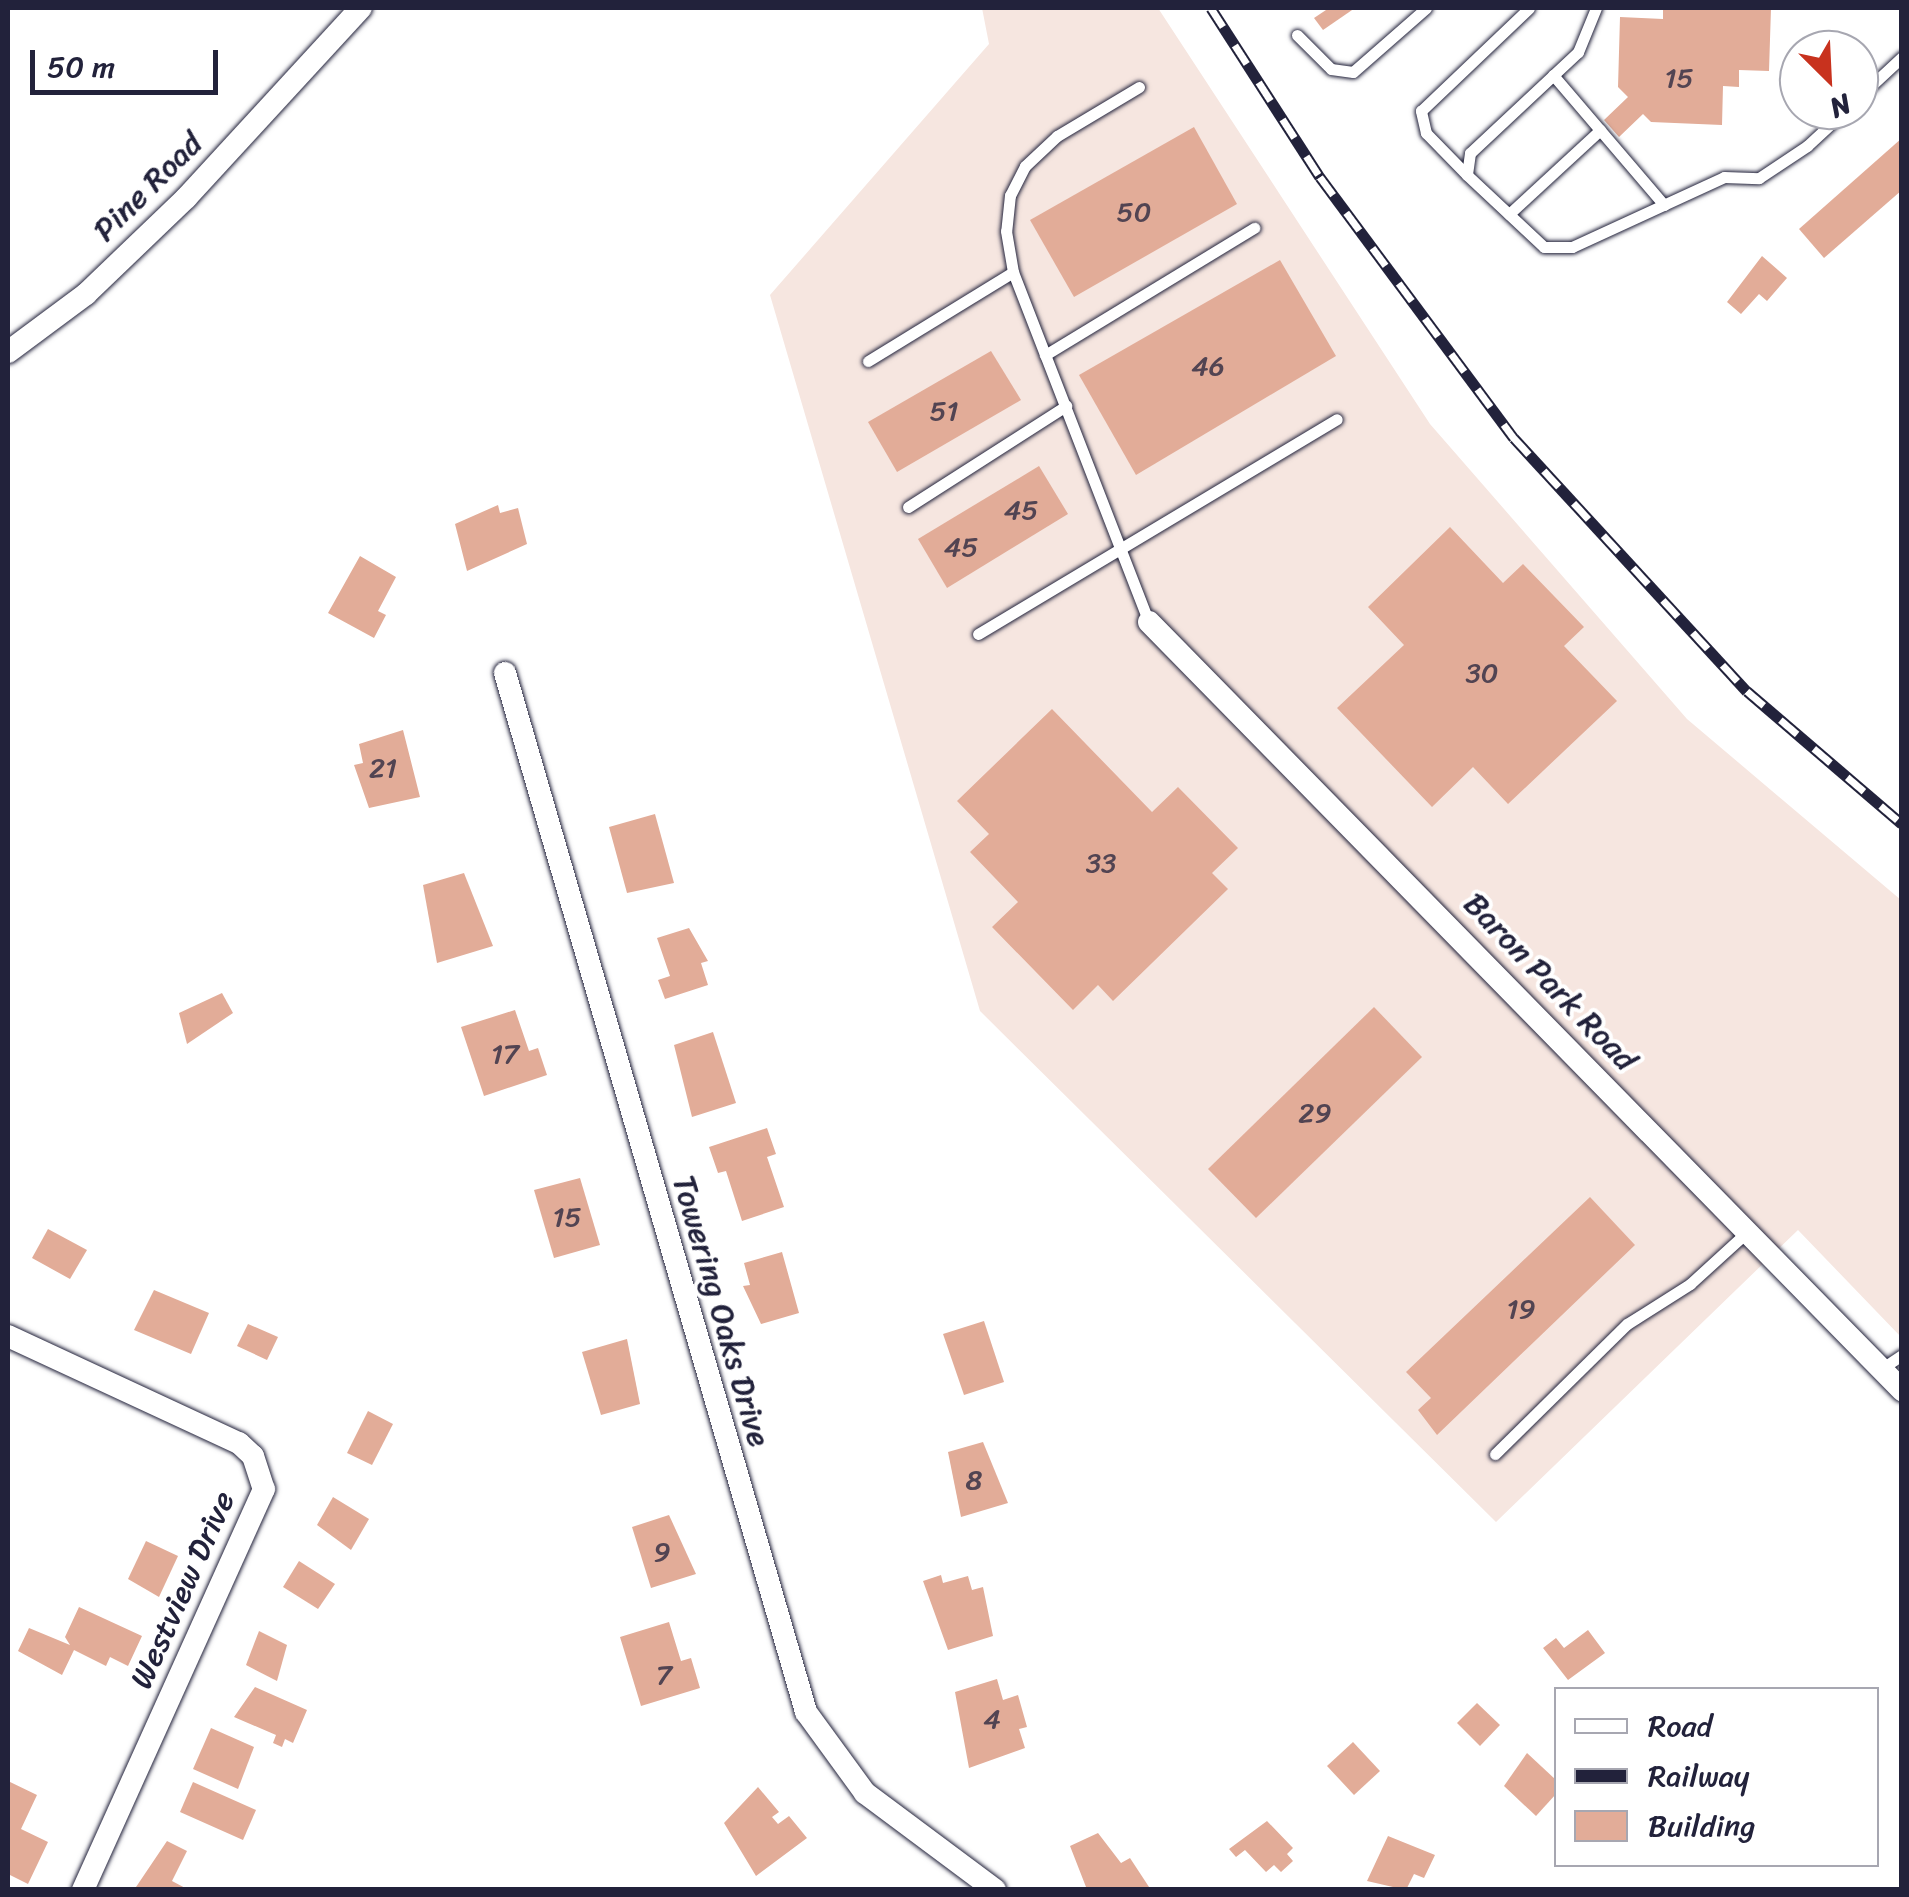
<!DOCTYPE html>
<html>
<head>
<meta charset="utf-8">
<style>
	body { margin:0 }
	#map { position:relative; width:1909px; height:1897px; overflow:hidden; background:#fff; font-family:Sriracha,sans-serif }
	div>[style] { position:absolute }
	.built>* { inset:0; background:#f6e6e0 }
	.building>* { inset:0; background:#e2ac98 }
	.roads { filter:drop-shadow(0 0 2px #22223b) drop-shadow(0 0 2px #22223b) }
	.lane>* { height:11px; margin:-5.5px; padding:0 5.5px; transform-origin:5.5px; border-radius:5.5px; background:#fff }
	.street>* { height:22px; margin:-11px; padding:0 11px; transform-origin:11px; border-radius:11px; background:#fff }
	.rail>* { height:11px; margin-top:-5.5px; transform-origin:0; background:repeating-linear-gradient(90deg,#fff 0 22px,#22223b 0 44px); box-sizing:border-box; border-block:2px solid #22223b }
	span { translate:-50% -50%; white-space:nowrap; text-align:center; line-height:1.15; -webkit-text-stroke:8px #fff; paint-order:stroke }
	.number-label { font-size:28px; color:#524452 }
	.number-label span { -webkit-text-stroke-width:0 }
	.street-label { font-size:32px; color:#22223b }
	.frame { position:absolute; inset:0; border:10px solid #22223b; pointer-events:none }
	.legend { position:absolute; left:1554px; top:1687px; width:325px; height:180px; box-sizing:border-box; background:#fff; border:2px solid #a7a7b1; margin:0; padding:12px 18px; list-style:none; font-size:30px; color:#22223b }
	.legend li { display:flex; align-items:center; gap:20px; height:50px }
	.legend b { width:50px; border:2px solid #a7a7b1 }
	.north { position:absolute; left:1779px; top:30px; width:100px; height:100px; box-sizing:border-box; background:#fff; border:2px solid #a7a7b1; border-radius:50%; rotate:156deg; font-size:28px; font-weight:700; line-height:40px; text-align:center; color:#22223b }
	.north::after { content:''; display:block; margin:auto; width:35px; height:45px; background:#c8321e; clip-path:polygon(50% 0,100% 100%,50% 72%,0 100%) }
	.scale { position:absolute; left:30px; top:50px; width:188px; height:45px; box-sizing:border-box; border:5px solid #22223b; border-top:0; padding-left:12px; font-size:30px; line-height:35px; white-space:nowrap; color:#22223b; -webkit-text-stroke:8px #fff; paint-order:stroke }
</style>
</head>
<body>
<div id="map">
	<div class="built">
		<i style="clip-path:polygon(982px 8px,1158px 8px,1430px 424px,1687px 719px,1901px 900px,1901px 1337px,1798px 1230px,1496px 1522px,980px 1011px,770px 295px,989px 44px)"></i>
	</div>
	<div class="building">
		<i style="clip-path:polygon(1329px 8px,1355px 8px,1323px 30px,1314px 18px)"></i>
		<i style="clip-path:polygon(1663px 8px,1771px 8px,1769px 71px,1739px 70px,1739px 87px,1723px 86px,1722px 125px,1651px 122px,1643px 114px,1619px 137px,1604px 120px,1628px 97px,1618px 87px,1620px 17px,1663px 19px)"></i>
		<i style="clip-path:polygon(1194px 127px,1237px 204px,1074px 297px,1030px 220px)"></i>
		<i style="clip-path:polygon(1902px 138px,1902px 190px,1824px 258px,1799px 229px)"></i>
		<i style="clip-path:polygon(1762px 256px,1787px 278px,1767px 301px,1759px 294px,1741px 314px,1727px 302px)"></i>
		<i style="clip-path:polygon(1280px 260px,1336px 356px,1136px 475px,1079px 375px)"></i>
		<i style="clip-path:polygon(991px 351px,1021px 400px,897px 472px,868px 422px)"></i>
		<i style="clip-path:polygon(1039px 466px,1068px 514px,947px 588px,918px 539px)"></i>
		<i style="clip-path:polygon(498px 505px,500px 513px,518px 508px,527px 544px,467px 571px,455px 524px)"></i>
		<i style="clip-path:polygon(1450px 527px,1503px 583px,1523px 564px,1584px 627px,1564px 646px,1617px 701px,1508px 804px,1473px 767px,1432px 807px,1337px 708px,1404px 645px,1368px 607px)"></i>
		<i style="clip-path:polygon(360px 556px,396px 577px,378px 611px,386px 615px,374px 638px,328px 613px)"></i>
		<i style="clip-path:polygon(1052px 709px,1152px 812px,1178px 787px,1238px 848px,1212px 873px,1228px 889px,1113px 1001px,1098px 985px,1073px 1010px,992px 927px,1018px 902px,970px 852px,989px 834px,957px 801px)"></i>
		<i style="clip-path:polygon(403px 730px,420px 797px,369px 808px,354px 765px,363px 763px,359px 744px)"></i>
		<i style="clip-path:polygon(655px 814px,674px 883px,627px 893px,609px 827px)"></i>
		<i style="clip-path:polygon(464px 873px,493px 946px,437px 963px,423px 885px)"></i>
		<i style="clip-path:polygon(689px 928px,708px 961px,701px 963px,708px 985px,665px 999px,658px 980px,670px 976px,657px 938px)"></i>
		<i style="clip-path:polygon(222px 993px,233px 1013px,187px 1044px,179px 1013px)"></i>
		<i style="clip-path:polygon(1374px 1007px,1422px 1057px,1256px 1218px,1208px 1169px)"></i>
		<i style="clip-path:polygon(515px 1010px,529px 1051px,538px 1048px,547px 1075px,484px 1096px,461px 1027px)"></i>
		<i style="clip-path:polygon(713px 1032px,736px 1103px,692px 1117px,674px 1045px)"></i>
		<i style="clip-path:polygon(767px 1128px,776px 1154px,767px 1157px,784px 1207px,742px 1221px,726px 1171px,718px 1173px,709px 1147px)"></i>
		<i style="clip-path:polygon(580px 1178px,600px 1245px,554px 1258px,534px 1190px)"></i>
		<i style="clip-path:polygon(1590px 1197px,1635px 1245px,1437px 1435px,1418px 1410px,1431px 1398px,1406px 1372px)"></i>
		<i style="clip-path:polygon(48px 1229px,87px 1250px,70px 1279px,32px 1258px)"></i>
		<i style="clip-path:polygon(782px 1252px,799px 1313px,761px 1324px,743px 1286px,750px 1285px,744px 1263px)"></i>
		<i style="clip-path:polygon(154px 1290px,209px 1313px,191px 1354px,134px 1330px)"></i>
		<i style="clip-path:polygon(984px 1321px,1004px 1382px,964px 1395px,943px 1334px)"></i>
		<i style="clip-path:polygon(248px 1324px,278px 1337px,267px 1360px,237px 1346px)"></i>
		<i style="clip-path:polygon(627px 1339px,640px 1404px,601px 1415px,582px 1352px)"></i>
		<i style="clip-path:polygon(368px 1411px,393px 1424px,372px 1465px,347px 1453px)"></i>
		<i style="clip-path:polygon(983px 1442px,1008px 1503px,961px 1517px,948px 1452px)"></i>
		<i style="clip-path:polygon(333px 1497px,369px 1519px,351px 1550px,317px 1525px)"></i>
		<i style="clip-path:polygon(669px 1515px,696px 1574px,651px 1588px,632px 1527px)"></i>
		<i style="clip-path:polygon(146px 1541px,178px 1556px,159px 1597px,128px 1579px)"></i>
		<i style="clip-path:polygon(299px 1561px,335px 1584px,318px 1609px,283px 1587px)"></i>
		<i style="clip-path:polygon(941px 1575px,943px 1583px,968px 1576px,972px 1590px,983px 1587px,993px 1636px,948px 1650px,923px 1581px)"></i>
		<i style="clip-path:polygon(79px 1607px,142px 1636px,128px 1666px,110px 1657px,106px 1666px,74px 1650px,62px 1675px,18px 1651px,29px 1628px,70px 1645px,65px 1637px)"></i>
		<i style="clip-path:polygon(669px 1622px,681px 1661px,691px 1658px,700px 1688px,641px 1706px,620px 1637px)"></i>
		<i style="clip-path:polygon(1588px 1630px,1605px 1653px,1568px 1680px,1543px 1648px,1556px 1638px,1564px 1648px)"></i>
		<i style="clip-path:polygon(259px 1631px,287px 1645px,277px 1681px,246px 1665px)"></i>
		<i style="clip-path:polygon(997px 1679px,1003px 1700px,1018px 1695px,1027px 1727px,1019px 1729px,1025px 1748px,969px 1768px,955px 1692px)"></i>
		<i style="clip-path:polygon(255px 1687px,307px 1710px,293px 1743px,285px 1739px,282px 1747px,273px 1743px,276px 1735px,234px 1717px)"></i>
		<i style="clip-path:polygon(1477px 1703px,1500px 1725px,1480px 1746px,1457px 1723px)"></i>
		<i style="clip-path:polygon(211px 1728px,254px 1747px,238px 1789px,193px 1769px)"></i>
		<i style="clip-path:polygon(1353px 1742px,1380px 1771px,1354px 1795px,1327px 1766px)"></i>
		<i style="clip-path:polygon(1527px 1753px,1556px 1780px,1556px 1794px,1536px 1816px,1504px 1786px)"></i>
		<i style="clip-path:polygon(8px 1781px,37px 1795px,21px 1829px,48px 1842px,28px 1884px,8px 1874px)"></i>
		<i style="clip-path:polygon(193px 1782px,256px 1810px,243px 1840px,180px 1812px)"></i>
		<i style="clip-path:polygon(758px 1787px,779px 1812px,772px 1817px,778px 1824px,789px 1816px,807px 1838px,756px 1876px,724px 1823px)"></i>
		<i style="clip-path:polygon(1267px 1821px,1293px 1848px,1287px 1854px,1293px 1861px,1281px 1872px,1274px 1865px,1266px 1872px,1245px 1850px,1236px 1857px,1229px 1849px)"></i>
		<i style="clip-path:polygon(1098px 1833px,1121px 1863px,1130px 1858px,1151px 1890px,1080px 1890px,1086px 1887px,1070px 1846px)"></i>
		<i style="clip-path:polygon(1388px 1836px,1435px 1855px,1424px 1878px,1414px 1874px,1406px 1890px,1367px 1881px)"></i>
		<i style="clip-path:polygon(167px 1841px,187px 1851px,172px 1881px,189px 1890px,136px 1887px)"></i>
	</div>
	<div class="roads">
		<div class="lane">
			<i style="left:1596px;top:8px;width:48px;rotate:112.2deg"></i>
			<i style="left:1578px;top:52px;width:148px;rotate:136.9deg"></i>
			<i style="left:1470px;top:153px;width:22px;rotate:98deg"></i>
			<i style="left:1467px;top:175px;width:105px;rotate:43.1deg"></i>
			<i style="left:1544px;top:247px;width:28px"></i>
			<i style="left:1572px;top:247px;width:167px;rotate:-24.7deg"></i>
			<i style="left:1724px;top:177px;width:35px;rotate:2deg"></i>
			<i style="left:1759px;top:178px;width:58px;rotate:-33.7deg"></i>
			<i style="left:1807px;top:146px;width:53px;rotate:-42.7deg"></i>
			<i style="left:1297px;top:35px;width:48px;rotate:45deg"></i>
			<i style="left:1331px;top:69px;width:22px;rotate:8deg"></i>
			<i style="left:1353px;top:72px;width:97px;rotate:-41.2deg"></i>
			<i style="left:1553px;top:75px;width:171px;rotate:49.5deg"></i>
			<i style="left:1139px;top:87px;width:96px;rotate:149.1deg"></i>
			<i style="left:1057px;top:136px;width:44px;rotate:136.8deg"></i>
			<i style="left:1025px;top:166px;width:33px;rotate:117deg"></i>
			<i style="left:1010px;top:195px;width:36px;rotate:96deg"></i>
			<i style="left:1006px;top:231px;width:42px;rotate:80.3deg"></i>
			<i style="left:1013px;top:272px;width:375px;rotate:68.8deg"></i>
			<i style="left:1859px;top:97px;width:59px;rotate:-42.9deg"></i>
			<i style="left:1467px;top:175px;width:59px;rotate:-134.3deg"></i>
			<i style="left:1426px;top:133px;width:23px;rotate:-103deg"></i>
			<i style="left:1421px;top:111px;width:149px;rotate:-43.6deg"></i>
			<i style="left:1509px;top:214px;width:124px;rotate:-42.7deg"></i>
			<i style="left:1045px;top:355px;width:245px;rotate:-31.3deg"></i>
			<i style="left:868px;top:361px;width:170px;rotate:-31.5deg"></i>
			<i style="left:908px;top:507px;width:188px;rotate:-32.6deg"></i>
			<i style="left:978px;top:634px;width:418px;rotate:-30.9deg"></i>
			<i style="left:1881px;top:1369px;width:25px;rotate:-34deg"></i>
			<i style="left:1495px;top:1454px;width:185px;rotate:-44.6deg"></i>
			<i style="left:1627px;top:1324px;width:75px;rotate:-32.4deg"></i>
			<i style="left:1690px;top:1284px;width:77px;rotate:-42.4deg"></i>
		</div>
		<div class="street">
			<i style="left:8px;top:352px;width:97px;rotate:-36.6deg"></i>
			<i style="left:86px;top:294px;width:139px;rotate:-43.8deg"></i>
			<i style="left:186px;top:198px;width:258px;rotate:-47.4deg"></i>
			<i style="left:1149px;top:622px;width:1076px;rotate:45.57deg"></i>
			<i style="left:505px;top:673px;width:1082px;rotate:73.84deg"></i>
			<i style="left:806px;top:1712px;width:100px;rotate:53.9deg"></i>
			<i style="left:865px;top:1793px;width:162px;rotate:36.7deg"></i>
			<i style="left:8px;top:1336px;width:255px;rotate:24.9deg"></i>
			<i style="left:239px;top:1443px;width:19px;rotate:43deg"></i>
			<i style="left:253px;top:1456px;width:35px;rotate:72deg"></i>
			<i style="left:264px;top:1489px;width:440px;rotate:114.3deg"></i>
		</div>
	</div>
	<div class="rail">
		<i style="left:1211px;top:8px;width:201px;rotate:57.2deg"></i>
		<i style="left:1320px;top:177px;width:325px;rotate:53.4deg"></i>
		<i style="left:1514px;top:438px;width:344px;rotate:47.4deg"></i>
		<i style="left:1747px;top:691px;width:204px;rotate:40.6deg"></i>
	</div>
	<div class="number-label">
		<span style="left:1679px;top:78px">15</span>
		<span style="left:1134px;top:212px">50</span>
		<span style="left:1208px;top:366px">46</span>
		<span style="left:944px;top:411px">51</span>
		<span style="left:1021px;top:510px">45</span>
		<span style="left:961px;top:547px">45</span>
		<span style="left:1482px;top:673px">30</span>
		<span style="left:383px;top:768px">21</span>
		<span style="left:1101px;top:863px">33</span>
		<span style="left:505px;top:1054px">17</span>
		<span style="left:1315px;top:1113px">29</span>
		<span style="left:567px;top:1217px">15</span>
		<span style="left:1521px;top:1309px">19</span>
		<span style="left:974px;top:1480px">8</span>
		<span style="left:662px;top:1552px">9</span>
		<span style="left:664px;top:1675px">7</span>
		<span style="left:992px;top:1719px">4</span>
	</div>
	<div class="street-label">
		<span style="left:148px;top:187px;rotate:-45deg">Pine Road</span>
		<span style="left:1550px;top:982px;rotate:46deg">Baron Park Road</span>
		<span style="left:721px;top:1311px;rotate:74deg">Towering Oaks Drive</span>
		<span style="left:183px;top:1590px;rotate:-66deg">Westview Drive</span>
	</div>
	<div class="frame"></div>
	<ul class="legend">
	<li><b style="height:12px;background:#fff"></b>Road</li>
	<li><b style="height:12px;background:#22223b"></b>Railway</li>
	<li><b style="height:28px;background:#e2ac98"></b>Building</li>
	</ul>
	<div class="north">N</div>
	<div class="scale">50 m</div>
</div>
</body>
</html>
